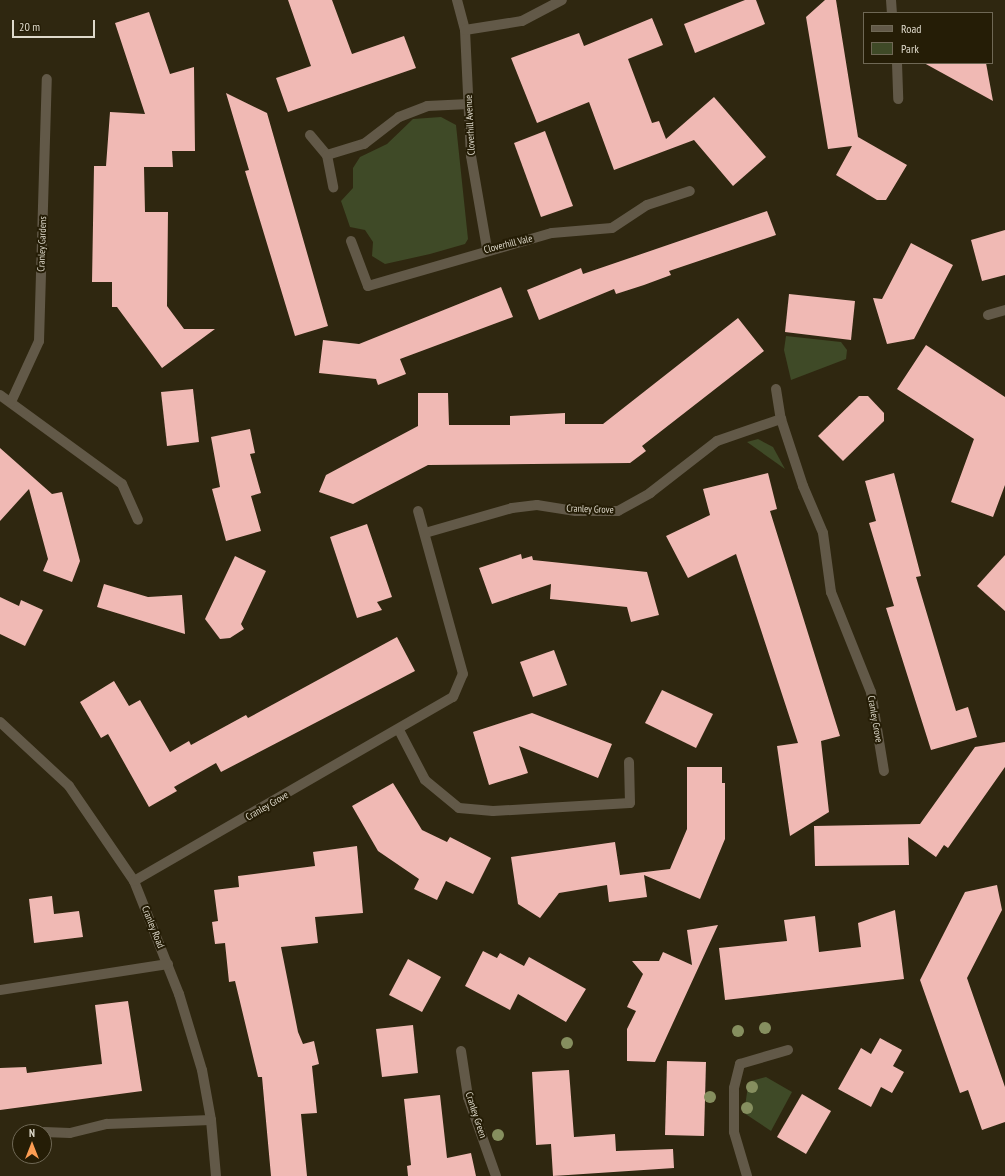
<!DOCTYPE html>
<html>
<head>
<meta charset="utf-8">
<style>
	body { margin:0 }
	#map { position:relative; width:1005px; height:1176px; overflow:hidden; background:#2f2710; font-family:"PT Sans Narrow",sans-serif }
	div>[style] { position:absolute }
	.green>* { inset:0; background:#3f4a27 }
	.building>* { inset:0; background:#f0b9b4 }
	.street>* { height:10px; margin:-5px; padding:0 5px; transform-origin:5px; border-radius:5px; background:#625948 }
	.trees>* { width:12px; height:12px; margin:-6px; border-radius:50%; background:#868f5f }
	span { translate:-50% -50%; white-space:nowrap; text-align:center; line-height:1.15; -webkit-text-stroke:4px #251d06; paint-order:stroke }
	.street-label { font-size:10px; color:#ded9cb }
	.legend { position:absolute; left:863px; top:12px; width:130px; height:52px; box-sizing:border-box; background:#251d06; border:1px solid #6f6855; margin:0; padding:5px 7px; list-style:none; font-size:12px; color:#ded9cb }
	.legend li { display:flex; align-items:center; gap:8px; height:20px }
	.legend b { width:20px; border:1px solid #6f6855 }
	.north { position:absolute; left:12px; top:1124px; width:40px; height:40px; box-sizing:border-box; background:#251d06; border:1px solid #6f6855; border-radius:50%; rotate:0deg; font-size:11px; font-weight:700; line-height:16px; text-align:center; color:#ded9cb }
	.north::after { content:''; display:block; margin:auto; width:14px; height:18px; background:#fc9d53; clip-path:polygon(50% 0,100% 100%,50% 72%,0 100%) }
	.scale { position:absolute; left:12px; top:20px; width:83px; height:18px; box-sizing:border-box; border:2px solid #ded9cb; border-top:0; padding-left:5px; font-size:12px; line-height:14px; white-space:nowrap; color:#ded9cb; -webkit-text-stroke:3px #251d06; paint-order:stroke }
</style>
</head>
<body>
<div id="map">
	<div class="green">
		<i style="clip-path:polygon(441px 117px,456px 125px,468px 239px,465px 244px,430px 254px,385px 264px,372px 256px,373px 242px,365px 230px,350px 227px,341px 201px,353px 188px,353px 168px,360px 157px,387px 144px,413px 119px)"></i>
		<i style="clip-path:polygon(786px 336px,841px 342px,847px 350px,846px 359px,791px 380px,784px 350px)"></i>
		<i style="clip-path:polygon(758px 439px,773px 447px,785px 469px,747px 442px)"></i>
		<i style="clip-path:polygon(766px 1077px,792px 1092px,771px 1131px,744px 1113px,748px 1086px,751px 1081px)"></i>
	</div>
	<div class="building">
		<i style="clip-path:polygon(288px 0,332px 0,352px 54px,404px 36px,416px 68px,288px 112px,276px 78px,311px 66px)"></i>
		<i style="clip-path:polygon(745px 0,756px 0,765px 24px,695px 53px,684px 24px)"></i>
		<i style="clip-path:polygon(825px 0,836px 0,858px 137px,907px 165px,886px 200px,877px 200px,836px 175px,852px 146px,828px 149px,806px 17px)"></i>
		<i style="clip-path:polygon(149px 12px,170px 74px,194px 67px,195px 151px,172px 151px,173px 167px,144px 167px,145px 212px,168px 212px,167px 306px,184px 329px,215px 329px,162px 368px,117px 307px,112px 307px,112px 282px,92px 282px,94px 166px,106px 166px,110px 112px,145px 114px,115px 23px)"></i>
		<i style="clip-path:polygon(652px 18px,663px 45px,628px 59px,652px 123px,659px 121px,666px 139px,714px 97px,766px 157px,733px 186px,694px 140px,614px 170px,589px 102px,537px 123px,511px 58px,579px 33px,584px 46px)"></i>
		<i style="clip-path:polygon(924px 63px,986px 63px,993px 101px)"></i>
		<i style="clip-path:polygon(226px 93px,267px 113px,328px 326px,295px 336px,245px 171px,249px 170px)"></i>
		<i style="clip-path:polygon(545px 131px,573px 206px,541px 217px,514px 143px)"></i>
		<i style="clip-path:polygon(767px 211px,776px 235px,669px 271px,671px 275px,644px 285px,616px 294px,614px 289px,539px 320px,527px 290px,581px 268px,583px 274px)"></i>
		<i style="clip-path:polygon(1005px 230px,1005px 275px,982px 281px,971px 240px)"></i>
		<i style="clip-path:polygon(911px 243px,953px 265px,914px 339px,887px 344px,873px 298px,882px 299px)"></i>
		<i style="clip-path:polygon(501px 287px,513px 317px,400px 359px,406px 374px,378px 385px,376px 379px,319px 373px,323px 340px,359px 344px)"></i>
		<i style="clip-path:polygon(789px 294px,855px 301px,851px 340px,785px 332px)"></i>
		<i style="clip-path:polygon(738px 318px,764px 351px,642px 446px,646px 451px,630px 463px,428px 465px,353px 504px,319px 492px,326px 475px,418px 426px,418px 393px,448px 393px,449px 425px,510px 425px,510px 416px,565px 413px,565px 424px,603px 424px)"></i>
		<i style="clip-path:polygon(926px 345px,1005px 397px,1005px 485px,993px 517px,951px 502px,974px 439px,897px 389px)"></i>
		<i style="clip-path:polygon(193px 389px,199px 442px,167px 446px,161px 392px)"></i>
		<i style="clip-path:polygon(859px 396px,868px 396px,884px 413px,884px 421px,843px 461px,818px 436px)"></i>
		<i style="clip-path:polygon(250px 429px,255px 453px,250px 454px,261px 493px,251px 496px,261px 531px,226px 541px,212px 489px,220px 487px,211px 437px)"></i>
		<i style="clip-path:polygon(0 448px,52px 494px,62px 492px,80px 561px,72px 582px,43px 571px,48px 559px,29px 489px,0 521px)"></i>
		<i style="clip-path:polygon(768px 473px,777px 509px,770px 511px,840px 736px,821px 741px,829px 812px,790px 836px,777px 746px,798px 743px,736px 554px,688px 578px,666px 536px,710px 515px,703px 489px)"></i>
		<i style="clip-path:polygon(894px 473px,921px 576px,916px 577px,956px 711px,968px 707px,977px 737px,931px 750px,886px 608px,894px 606px,869px 523px,876px 521px,865px 481px)"></i>
		<i style="clip-path:polygon(367px 524px,392px 597px,377px 602px,382px 610px,357px 618px,330px 537px)"></i>
		<i style="clip-path:polygon(521px 554px,522px 559px,532px 556px,533px 560px,647px 572px,659px 615px,631px 622px,627px 607px,550px 599px,551px 584px,492px 604px,479px 568px)"></i>
		<i style="clip-path:polygon(1005px 555px,1005px 611px,977px 586px)"></i>
		<i style="clip-path:polygon(235px 556px,266px 571px,241px 624px,244px 629px,230px 638px,220px 639px,205px 619px)"></i>
		<i style="clip-path:polygon(104px 584px,148px 597px,182px 595px,185px 634px,97px 607px)"></i>
		<i style="clip-path:polygon(0 597px,19px 606px,21px 600px,43px 610px,25px 646px,0 634px)"></i>
		<i style="clip-path:polygon(397px 637px,415px 671px,221px 772px,216px 763px,174px 787px,177px 791px,149px 807px,108px 734px,101px 738px,80px 702px,114px 681px,129px 706px,140px 700px,170px 752px,189px 741px,191px 745px,246px 715px,248px 718px)"></i>
		<i style="clip-path:polygon(554px 650px,567px 685px,533px 697px,520px 662px)"></i>
		<i style="clip-path:polygon(662px 690px,713px 714px,696px 748px,645px 723px)"></i>
		<i style="clip-path:polygon(532px 713px,612px 744px,598px 778px,519px 746px,528px 773px,489px 785px,473px 732px)"></i>
		<i style="clip-path:polygon(1005px 742px,1005px 767px,948px 848px,944px 845px,936px 857px,908px 837px,909px 865px,815px 866px,814px 826px,920px 824px,975px 747px)"></i>
		<i style="clip-path:polygon(687px 767px,722px 767px,722px 783px,725px 783px,725px 839px,700px 899px,644px 875px,647px 897px,609px 902px,607px 885px,559px 893px,540px 918px,518px 904px,511px 857px,615px 842px,620px 875px,670px 869px,687px 829px)"></i>
		<i style="clip-path:polygon(393px 783px,422px 830px,447px 842px,450px 837px,491px 858px,473px 894px,446px 881px,437px 900px,414px 889px,419px 879px,378px 851px,352px 806px)"></i>
		<i style="clip-path:polygon(357px 846px,363px 913px,315px 917px,318px 943px,281px 947px,298px 1032px,303px 1044px,314px 1041px,319px 1064px,312px 1066px,317px 1113px,301px 1114px,307px 1176px,271px 1176px,262px 1077px,258px 1077px,235px 981px,229px 982px,225px 943px,215px 944px,212px 922px,218px 921px,214px 890px,239px 887px,238px 876px,315px 866px,313px 852px)"></i>
		<i style="clip-path:polygon(997px 885px,1002px 910px,967px 978px,1005px 1087px,1005px 1122px,982px 1130px,968px 1090px,960px 1093px,920px 980px,965px 892px)"></i>
		<i style="clip-path:polygon(52px 896px,54px 914px,79px 911px,83px 937px,34px 943px,29px 899px)"></i>
		<i style="clip-path:polygon(895px 910px,904px 979px,725px 1000px,719px 948px,787px 941px,784px 920px,815px 916px,819px 952px,861px 947px,858px 923px)"></i>
		<i style="clip-path:polygon(718px 925px,655px 1062px,627px 1061px,627px 1029px,636px 1011px,627px 1007px,643px 974px,632px 961px,659px 961px,663px 952px,692px 965px,687px 930px)"></i>
		<i style="clip-path:polygon(483px 951px,497px 958px,500px 953px,524px 966px,529px 957px,586px 989px,566px 1022px,518px 994px,510px 1010px,465px 986px)"></i>
		<i style="clip-path:polygon(408px 959px,441px 977px,422px 1012px,389px 995px)"></i>
		<i style="clip-path:polygon(128px 1001px,142px 1091px,0 1110px,0 1068px,26px 1067px,27px 1073px,102px 1064px,95px 1005px)"></i>
		<i style="clip-path:polygon(413px 1025px,418px 1073px,382px 1077px,376px 1029px)"></i>
		<i style="clip-path:polygon(880px 1038px,902px 1050px,893px 1066px,904px 1072px,892px 1093px,881px 1087px,871px 1107px,838px 1089px,861px 1048px,871px 1054px)"></i>
		<i style="clip-path:polygon(667px 1061px,706px 1062px,704px 1136px,665px 1135px)"></i>
		<i style="clip-path:polygon(569px 1070px,574px 1137px,615px 1134px,616px 1151px,673px 1149px,674px 1168px,553px 1176px,551px 1144px,536px 1145px,532px 1072px)"></i>
		<i style="clip-path:polygon(802px 1094px,831px 1111px,806px 1154px,777px 1137px)"></i>
		<i style="clip-path:polygon(440px 1095px,447px 1158px,471px 1153px,476px 1176px,408px 1176px,407px 1166px,411px 1165px,404px 1099px)"></i>
	</div>
	<div class="street">
		<i style="left:457px;top:0;width:31px;rotate:75deg"></i>
		<i style="left:465px;top:30px;width:126px;rotate:87.3deg"></i>
		<i style="left:471px;top:156px;width:94px;rotate:80.2deg"></i>
		<i style="left:891px;top:0;width:13px;rotate:86deg"></i>
		<i style="left:465px;top:30px;width:58px;rotate:-9deg"></i>
		<i style="left:522px;top:21px;width:45px;rotate:-27.7deg"></i>
		<i style="left:897px;top:63px;width:36px;rotate:88deg"></i>
		<i style="left:310px;top:135px;width:26px;rotate:50deg"></i>
		<i style="left:327px;top:155px;width:33px;rotate:79deg"></i>
		<i style="left:327px;top:155px;width:39px;rotate:-17deg"></i>
		<i style="left:364px;top:144px;width:44px;rotate:-37.6deg"></i>
		<i style="left:399px;top:117px;width:30px;rotate:-21deg"></i>
		<i style="left:427px;top:106px;width:42px;rotate:-2.7deg"></i>
		<i style="left:351px;top:241px;width:48px;rotate:69.3deg"></i>
		<i style="left:368px;top:286px;width:191px;rotate:-16.1deg"></i>
		<i style="left:552px;top:233px;width:60px;rotate:-4.8deg"></i>
		<i style="left:612px;top:228px;width:42px;rotate:-33.3deg"></i>
		<i style="left:647px;top:205px;width:45px;rotate:-18deg"></i>
		<i style="left:988px;top:315px;width:18px;rotate:-16deg"></i>
		<i style="left:776px;top:389px;width:30px;rotate:81deg"></i>
		<i style="left:781px;top:419px;width:71px;rotate:71.8deg"></i>
		<i style="left:803px;top:486px;width:51px;rotate:66.9deg"></i>
		<i style="left:823px;top:533px;width:60px;rotate:82.3deg"></i>
		<i style="left:831px;top:592px;width:108px;rotate:68.2deg"></i>
		<i style="left:871px;top:692px;width:80px;rotate:80.7deg"></i>
		<i style="left:0;top:395px;width:151px;rotate:36.1deg"></i>
		<i style="left:122px;top:484px;width:39px;rotate:66deg"></i>
		<i style="left:11px;top:402px;width:67px;rotate:-65.3deg"></i>
		<i style="left:39px;top:341px;width:262px;rotate:-88.3deg"></i>
		<i style="left:425px;top:533px;width:91px;rotate:-16deg"></i>
		<i style="left:512px;top:508px;width:25px;rotate:-7deg"></i>
		<i style="left:537px;top:505px;width:39px;rotate:9deg"></i>
		<i style="left:576px;top:511px;width:42px"></i>
		<i style="left:618px;top:511px;width:37px;rotate:-29deg"></i>
		<i style="left:650px;top:493px;width:85px;rotate:-37.8deg"></i>
		<i style="left:717px;top:441px;width:68px;rotate:-19deg"></i>
		<i style="left:0;top:722px;width:94px;rotate:42.8deg"></i>
		<i style="left:69px;top:786px;width:115px;rotate:55.6deg"></i>
		<i style="left:134px;top:881px;width:122px;rotate:68.3deg"></i>
		<i style="left:179px;top:994px;width:79px;rotate:73.2deg"></i>
		<i style="left:202px;top:1070px;width:51px;rotate:79.8deg"></i>
		<i style="left:211px;top:1120px;width:56px;rotate:84.9deg"></i>
		<i style="left:399px;top:730px;width:56px;rotate:62.5deg"></i>
		<i style="left:425px;top:780px;width:44px;rotate:39.5deg"></i>
		<i style="left:459px;top:808px;width:34px;rotate:5deg"></i>
		<i style="left:493px;top:811px;width:137px;rotate:-3.3deg"></i>
		<i style="left:630px;top:803px;width:41px;rotate:-91.4deg"></i>
		<i style="left:134px;top:881px;width:368px;rotate:-30deg"></i>
		<i style="left:453px;top:697px;width:25px;rotate:-67deg"></i>
		<i style="left:463px;top:674px;width:169px;rotate:-105.4deg"></i>
		<i style="left:0;top:990px;width:170px;rotate:-8.8deg"></i>
		<i style="left:461px;top:1051px;width:47px;rotate:81.3deg"></i>
		<i style="left:468px;top:1097px;width:84px;rotate:70.5deg"></i>
		<i style="left:44px;top:1132px;width:26px;rotate:2deg"></i>
		<i style="left:70px;top:1133px;width:38px;rotate:-14deg"></i>
		<i style="left:107px;top:1124px;width:104px;rotate:-2.2deg"></i>
		<i style="left:747px;top:1176px;width:46px;rotate:-106.5deg"></i>
		<i style="left:734px;top:1132px;width:44px;rotate:-90deg"></i>
		<i style="left:734px;top:1088px;width:25px;rotate:-76deg"></i>
		<i style="left:740px;top:1064px;width:50px;rotate:-16.3deg"></i>
	</div>
	<div class="trees">
		<i style="left:765px;top:1028px"></i>
		<i style="left:738px;top:1031px"></i>
		<i style="left:567px;top:1043px"></i>
		<i style="left:752px;top:1087px"></i>
		<i style="left:710px;top:1097px"></i>
		<i style="left:747px;top:1108px"></i>
		<i style="left:498px;top:1135px"></i>
	</div>
	<div class="street-label">
		<span style="left:470px;top:125px;rotate:-93deg">Cloverhill Avenue</span>
		<span style="left:42px;top:244px;rotate:-88deg">Cranley Gardens</span>
		<span style="left:508px;top:244px;rotate:-14deg">Cloverhill Vale</span>
		<span style="left:590px;top:509px;rotate:2deg">Cranley Grove</span>
		<span style="left:875px;top:719px;rotate:80deg">Cranley Grove</span>
		<span style="left:267px;top:806px;rotate:-30deg">Cranley Grove</span>
		<span style="left:153px;top:927px;rotate:68deg">Cranley Road</span>
		<span style="left:476px;top:1115px;rotate:72deg">Cranley Green</span>
	</div>
	<ul class="legend">
	<li><b style="height:5px;background:#625948"></b>Road</li>
	<li><b style="height:11px;background:#3f4a27"></b>Park</li>
	</ul>
	<div class="north">N</div>
	<div class="scale">20 m</div>
</div>
</body>
</html>
